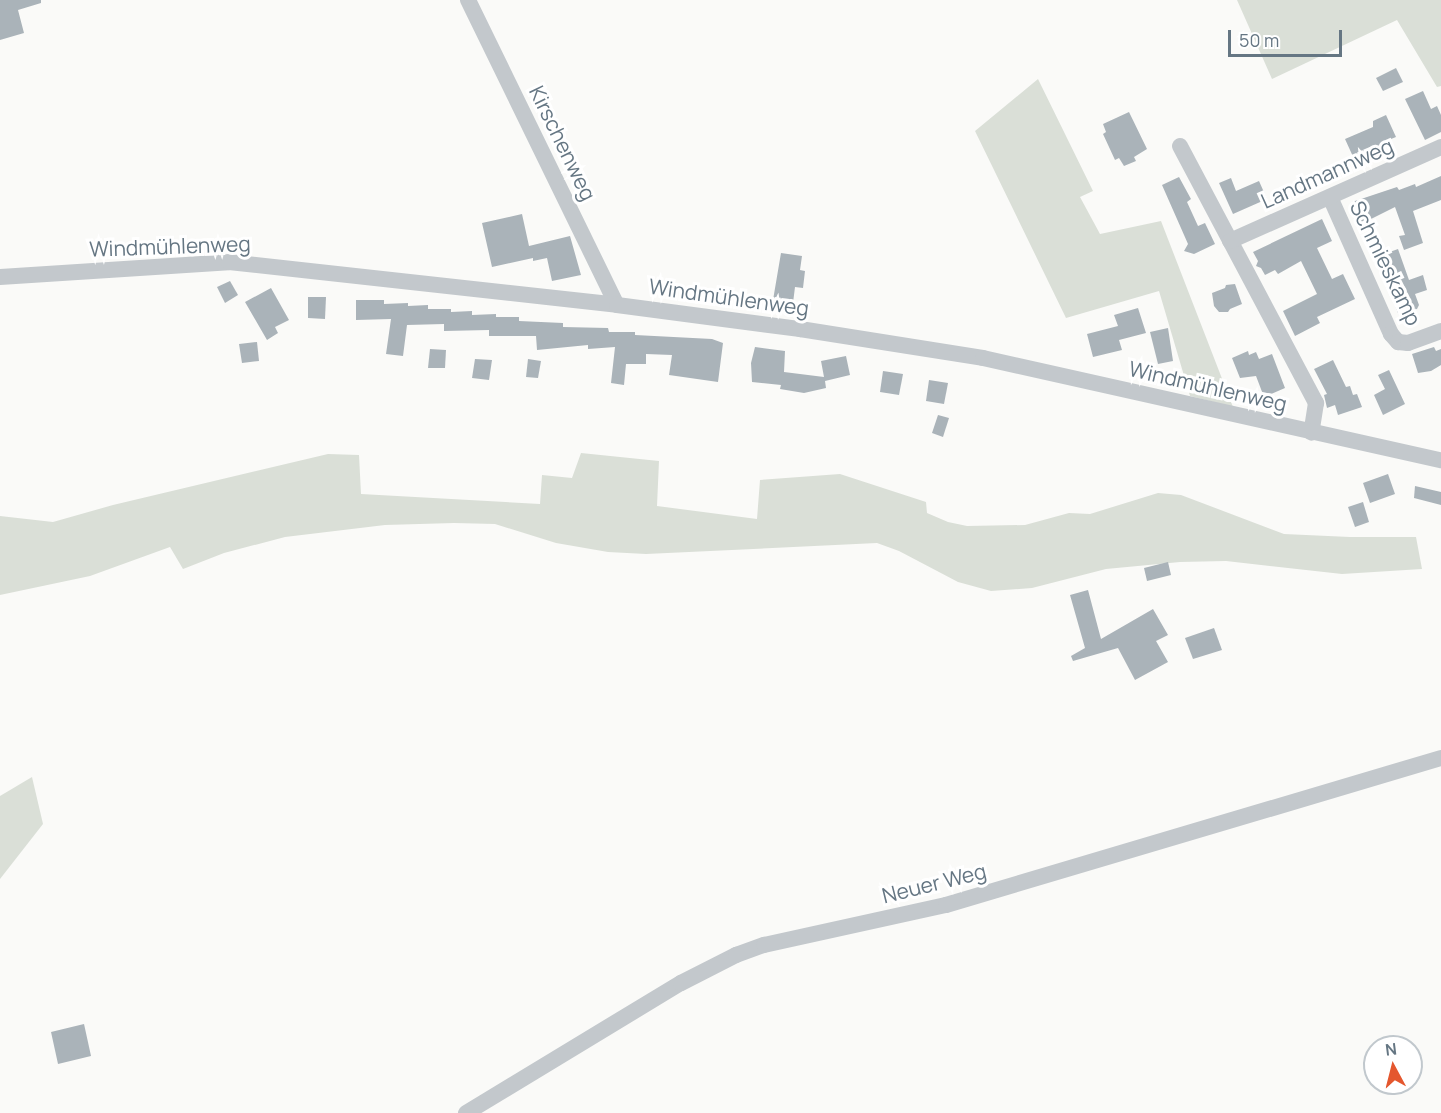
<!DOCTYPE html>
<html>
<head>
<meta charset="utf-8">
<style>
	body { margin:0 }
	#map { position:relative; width:1441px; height:1113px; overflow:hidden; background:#fafaf8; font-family:Manrope,sans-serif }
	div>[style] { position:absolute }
	.green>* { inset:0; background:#dadfd7 }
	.building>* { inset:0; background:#aab3b9 }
	.minor>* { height:16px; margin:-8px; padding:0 8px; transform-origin:8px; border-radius:8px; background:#c3c8cc }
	span { translate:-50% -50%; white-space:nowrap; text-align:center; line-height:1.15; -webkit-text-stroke:6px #fff; paint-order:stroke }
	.street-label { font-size:21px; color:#657683 }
	.north { position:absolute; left:1363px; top:1035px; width:60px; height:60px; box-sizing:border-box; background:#fff; border:2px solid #c1c8cd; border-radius:50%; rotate:353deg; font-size:16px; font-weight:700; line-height:24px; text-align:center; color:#657683 }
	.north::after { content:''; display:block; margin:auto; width:21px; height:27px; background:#e4572e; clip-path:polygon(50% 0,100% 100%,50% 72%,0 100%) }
	.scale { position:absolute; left:1228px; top:30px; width:114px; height:27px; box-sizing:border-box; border:3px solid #657683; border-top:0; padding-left:8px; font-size:18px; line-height:21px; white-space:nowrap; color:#657683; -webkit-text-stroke:4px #fff; paint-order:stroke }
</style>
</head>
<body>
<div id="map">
	<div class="green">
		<i style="clip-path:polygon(1237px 0,1441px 0,1441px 86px,1437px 87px,1397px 20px,1272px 79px)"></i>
		<i style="clip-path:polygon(1038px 79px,1093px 191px,1080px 197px,1100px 234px,1161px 221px,1233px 407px,1190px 396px,1159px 291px,1066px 318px,975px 131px)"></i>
		<i style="clip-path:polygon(581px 453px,659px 461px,657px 506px,757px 519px,760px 480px,840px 474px,926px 502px,927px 513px,948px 522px,967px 526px,1025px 525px,1069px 513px,1090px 514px,1158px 493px,1181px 495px,1284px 534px,1350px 537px,1416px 537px,1422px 569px,1342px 574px,1226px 561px,1180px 562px,1106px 569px,1032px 588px,991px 591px,958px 582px,899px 551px,877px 543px,646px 554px,608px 552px,556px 543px,495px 524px,454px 523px,385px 525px,285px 537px,224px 553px,183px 569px,170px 547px,90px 576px,0 595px,0 516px,53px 522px,113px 505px,328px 454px,359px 455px,361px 494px,540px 504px,542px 475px,572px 478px)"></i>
		<i style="clip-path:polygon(32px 777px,43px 824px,0 879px,0 796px)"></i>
	</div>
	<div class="building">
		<i style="clip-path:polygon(0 0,41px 0,41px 3px,18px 10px,24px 33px,0 40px)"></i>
		<i style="clip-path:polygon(1396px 68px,1403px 82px,1383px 91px,1376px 78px)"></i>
		<i style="clip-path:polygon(1423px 91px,1431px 109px,1437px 106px,1441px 115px,1441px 132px,1425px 140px,1405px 99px)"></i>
		<i style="clip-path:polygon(1129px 112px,1147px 149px,1134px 157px,1136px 161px,1124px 166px,1119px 158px,1115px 160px,1103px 134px,1106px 132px,1103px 124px)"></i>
		<i style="clip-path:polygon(1386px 115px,1396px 137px,1381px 143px,1383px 149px,1355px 161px,1345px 139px,1373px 127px,1373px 121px)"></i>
		<i style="clip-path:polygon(1441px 176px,1441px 200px,1413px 211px,1423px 243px,1404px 250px,1399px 236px,1405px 235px,1395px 207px,1369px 220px,1362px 222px,1358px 220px,1352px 202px,1397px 187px,1399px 190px,1415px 184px,1416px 187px)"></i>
		<i style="clip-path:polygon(1179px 177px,1191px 199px,1187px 202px,1198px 226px,1205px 223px,1215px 244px,1194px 254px,1184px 251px,1188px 244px,1162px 185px)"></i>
		<i style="clip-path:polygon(1231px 178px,1236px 191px,1259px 181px,1267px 199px,1233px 214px,1219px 183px)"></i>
		<i style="clip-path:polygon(522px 214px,529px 246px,570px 236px,581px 275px,552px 281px,547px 258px,533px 261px,533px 258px,492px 267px,482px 223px)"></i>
		<i style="clip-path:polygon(1322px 219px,1332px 241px,1317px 248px,1332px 279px,1343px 274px,1355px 299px,1317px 317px,1320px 323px,1295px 336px,1283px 311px,1317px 294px,1301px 261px,1278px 274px,1275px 270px,1265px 275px,1261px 268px,1256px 266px,1258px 261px,1253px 252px)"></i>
		<i style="clip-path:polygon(1398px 249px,1409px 280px,1423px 275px,1427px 290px,1415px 294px,1419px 305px,1417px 309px,1398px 313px,1378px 262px,1389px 259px,1387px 253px)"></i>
		<i style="clip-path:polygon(781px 253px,802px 256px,800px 270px,805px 271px,803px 288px,795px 287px,793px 303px,773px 300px)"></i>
		<i style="clip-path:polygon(230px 281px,238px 295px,225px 303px,217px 287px)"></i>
		<i style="clip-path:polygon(1235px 284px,1242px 304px,1230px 309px,1228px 312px,1219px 312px,1214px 306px,1212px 293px,1225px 288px,1226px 285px)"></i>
		<i style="clip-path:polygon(271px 288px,289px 320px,275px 327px,278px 333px,267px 340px,245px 302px)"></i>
		<i style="clip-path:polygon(308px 297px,326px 297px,325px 319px,308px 318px)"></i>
		<i style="clip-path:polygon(356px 300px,384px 300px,384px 304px,408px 303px,408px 306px,428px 305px,428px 309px,451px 309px,451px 312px,472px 311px,472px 315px,496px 314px,496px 317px,519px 317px,519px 321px,563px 323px,563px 327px,608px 328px,609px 332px,635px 332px,635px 335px,712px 339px,723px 343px,718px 382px,669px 375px,672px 355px,646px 354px,646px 364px,626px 364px,624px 385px,611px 383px,615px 347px,588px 349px,588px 345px,537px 350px,536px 336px,489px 336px,489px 330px,444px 331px,444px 324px,407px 325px,403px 356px,386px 354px,391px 319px,356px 320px)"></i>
		<i style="clip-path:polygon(1138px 308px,1146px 333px,1119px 340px,1122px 350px,1093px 357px,1087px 334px,1118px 326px,1114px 315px)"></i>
		<i style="clip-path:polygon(1168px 328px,1173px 361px,1158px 364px,1150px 332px)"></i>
		<i style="clip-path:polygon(257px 342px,259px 361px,242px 363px,239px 344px)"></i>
		<i style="clip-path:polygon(755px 347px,785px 351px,784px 372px,824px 377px,821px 361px,846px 356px,850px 375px,825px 381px,826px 388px,804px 393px,780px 389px,781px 385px,752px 382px,751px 363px)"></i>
		<i style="clip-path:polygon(1434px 347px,1436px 351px,1441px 349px,1441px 365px,1431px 371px,1418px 373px,1412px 354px)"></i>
		<i style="clip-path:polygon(430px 349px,446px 350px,445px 368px,428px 368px)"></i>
		<i style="clip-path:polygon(1248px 351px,1249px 355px,1256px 352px,1259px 359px,1272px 354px,1285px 388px,1264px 397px,1256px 376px,1240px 378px,1232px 358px)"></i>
		<i style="clip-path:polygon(475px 359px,492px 360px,489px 380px,472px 378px)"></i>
		<i style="clip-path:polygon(528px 359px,541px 361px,538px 378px,526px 377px)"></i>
		<i style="clip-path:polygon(1333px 360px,1346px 387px,1350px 386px,1353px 395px,1357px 394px,1362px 407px,1338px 415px,1335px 405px,1327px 408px,1324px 395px,1327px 394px,1314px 369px)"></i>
		<i style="clip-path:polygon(1389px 370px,1405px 404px,1383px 415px,1374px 395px,1385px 389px,1378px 375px)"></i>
		<i style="clip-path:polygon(883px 371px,903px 374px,899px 395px,880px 392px)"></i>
		<i style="clip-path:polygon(929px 380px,948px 383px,944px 404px,926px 401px)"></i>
		<i style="clip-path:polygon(938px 415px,949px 418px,943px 437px,932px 433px)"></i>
		<i style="clip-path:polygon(1388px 474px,1395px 494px,1370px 503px,1363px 483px)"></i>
		<i style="clip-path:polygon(1415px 486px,1441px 492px,1441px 505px,1414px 498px)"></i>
		<i style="clip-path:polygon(1363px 502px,1369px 522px,1355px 527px,1348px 507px)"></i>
		<i style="clip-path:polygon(1168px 562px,1171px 575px,1147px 581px,1144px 568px)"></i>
		<i style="clip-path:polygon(1088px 590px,1101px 639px,1153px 609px,1168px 635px,1156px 641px,1168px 662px,1135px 680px,1118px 648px,1073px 661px,1071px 656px,1085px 648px,1070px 595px)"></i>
		<i style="clip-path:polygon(1214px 628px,1222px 650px,1193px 659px,1185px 638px)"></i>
		<i style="clip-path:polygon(84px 1024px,91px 1056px,58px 1064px,51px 1032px)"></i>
	</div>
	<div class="minor">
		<i style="left:468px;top:0;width:339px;rotate:64deg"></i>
		<i style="left:1180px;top:146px;width:291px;rotate:62.1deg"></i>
		<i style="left:1316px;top:403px;width:30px;rotate:99deg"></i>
		<i style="left:1330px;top:197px;width:150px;rotate:66deg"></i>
		<i style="left:1391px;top:334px;width:11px;rotate:49deg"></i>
		<i style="left:1398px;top:342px;width:10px;rotate:6deg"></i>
		<i style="left:1408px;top:343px;width:35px;rotate:-20deg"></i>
		<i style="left:1230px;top:241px;width:231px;rotate:-24deg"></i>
		<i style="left:0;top:277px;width:229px;rotate:-3.7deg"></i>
		<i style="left:229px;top:262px;width:390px;rotate:6.3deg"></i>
		<i style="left:617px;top:305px;width:185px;rotate:7.5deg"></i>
		<i style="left:800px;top:329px;width:185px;rotate:9deg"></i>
		<i style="left:983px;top:358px;width:469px;rotate:12.6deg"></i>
		<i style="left:466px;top:1113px;width:251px;rotate:-31.2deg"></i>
		<i style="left:681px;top:983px;width:62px;rotate:-27deg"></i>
		<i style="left:736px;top:955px;width:30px;rotate:-20deg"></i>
		<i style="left:764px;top:945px;width:186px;rotate:-12.4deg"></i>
		<i style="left:946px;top:905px;width:516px;rotate:-16.54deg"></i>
	</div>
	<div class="street-label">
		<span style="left:563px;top:143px;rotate:64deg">Kirschenweg</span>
		<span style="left:1327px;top:173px;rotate:-24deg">Landmannweg</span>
		<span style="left:170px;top:246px;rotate:-2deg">Windmühlenweg</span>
		<span style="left:1386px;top:263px;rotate:64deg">Schmieskamp</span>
		<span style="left:729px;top:297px;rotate:8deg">Windmühlenweg</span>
		<span style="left:1208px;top:386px;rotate:13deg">Windmühlenweg</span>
		<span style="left:934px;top:883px;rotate:-14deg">Neuer Weg</span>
	</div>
	<div class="north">N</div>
	<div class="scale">50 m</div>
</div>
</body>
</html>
